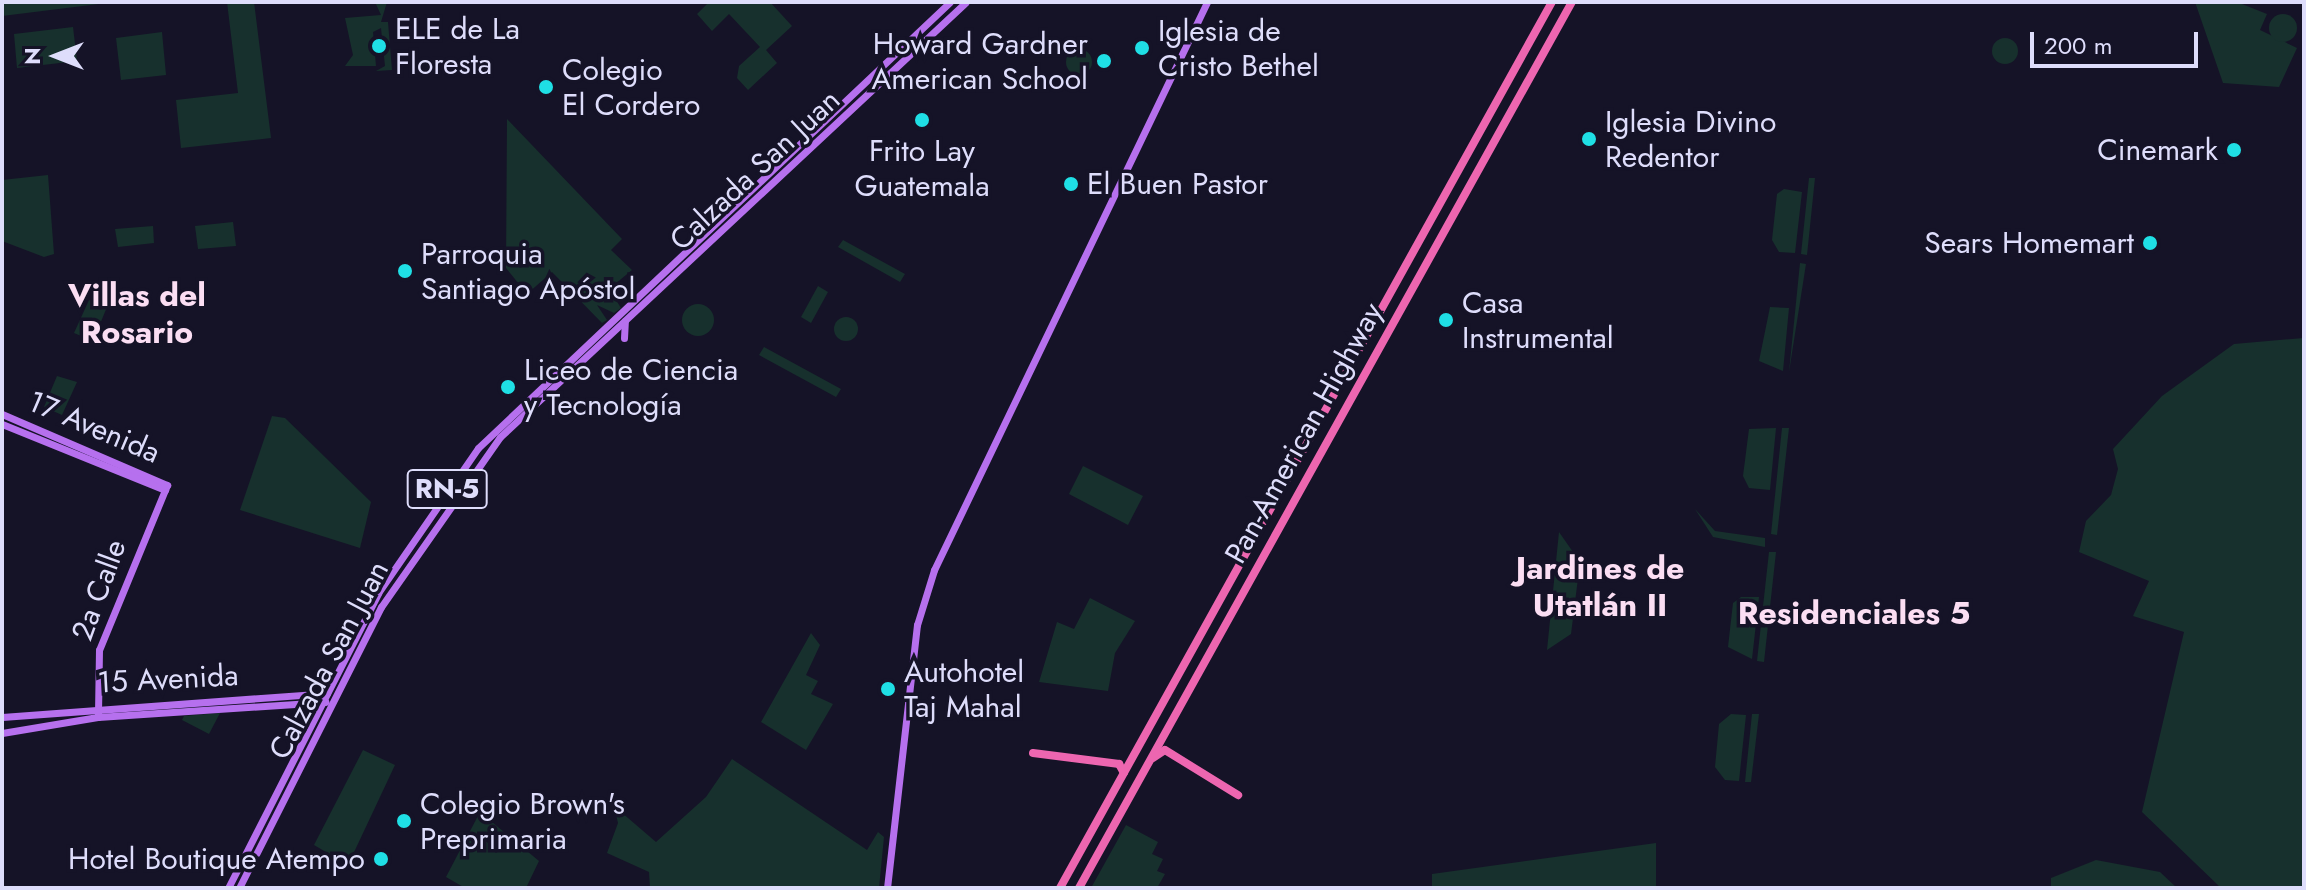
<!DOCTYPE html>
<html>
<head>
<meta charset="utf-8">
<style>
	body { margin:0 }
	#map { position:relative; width:2306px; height:890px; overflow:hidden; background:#151327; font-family:Jost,sans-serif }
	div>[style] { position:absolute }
	.green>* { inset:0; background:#17302d }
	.round { border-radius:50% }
	.major>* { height:7px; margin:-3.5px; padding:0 3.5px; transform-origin:3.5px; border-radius:3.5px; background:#b670ee }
	.highway>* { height:8px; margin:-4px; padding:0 4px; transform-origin:4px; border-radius:4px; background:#ed66b0 }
	.dots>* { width:22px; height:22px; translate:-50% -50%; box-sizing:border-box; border:4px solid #151327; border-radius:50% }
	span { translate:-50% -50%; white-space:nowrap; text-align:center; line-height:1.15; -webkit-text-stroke:7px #151327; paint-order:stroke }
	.shield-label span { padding:2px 6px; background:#151327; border:2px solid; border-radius:6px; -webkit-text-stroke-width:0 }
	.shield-label { font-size:28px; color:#deddfb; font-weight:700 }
	.poi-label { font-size:30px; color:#deddfb }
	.left { translate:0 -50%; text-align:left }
	.right { translate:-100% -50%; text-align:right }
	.street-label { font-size:30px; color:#deddfb }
	.neighbourhood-label { font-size:32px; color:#fbdef3; font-weight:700 }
	.frame { position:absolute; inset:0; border:4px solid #deddfb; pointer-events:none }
	.north { position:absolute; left:16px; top:16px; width:80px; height:80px; -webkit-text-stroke:6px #151327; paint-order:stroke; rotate:270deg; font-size:22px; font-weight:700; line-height:32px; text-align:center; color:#deddfb }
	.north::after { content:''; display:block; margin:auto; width:28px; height:36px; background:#deddfb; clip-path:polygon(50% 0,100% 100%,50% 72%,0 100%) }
	.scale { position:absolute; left:2030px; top:32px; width:168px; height:36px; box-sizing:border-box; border:4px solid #deddfb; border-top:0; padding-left:10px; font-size:24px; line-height:28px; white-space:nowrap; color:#deddfb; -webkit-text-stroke:6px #151327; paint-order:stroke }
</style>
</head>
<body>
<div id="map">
	<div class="green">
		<i style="clip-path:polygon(2px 2px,115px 2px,2px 16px)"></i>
		<i style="clip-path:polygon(227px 2px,254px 2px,271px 138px,181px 148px,176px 100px,238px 93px)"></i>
		<i style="clip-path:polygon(375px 2px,387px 2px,381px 22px,388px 22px,392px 70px,376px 71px,385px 66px,381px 28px,373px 32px,376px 66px,345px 66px,353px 55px,345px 18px,381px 15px)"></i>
		<i style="clip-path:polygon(709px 2px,770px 2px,792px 26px,766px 50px,777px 63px,748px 90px,737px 78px,739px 66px,760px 47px,729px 14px,712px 31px,697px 14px)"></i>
		<i style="clip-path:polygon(2195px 2px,2237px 2px,2267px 14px,2260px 30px,2297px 48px,2279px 87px,2223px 83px)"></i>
		<i class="round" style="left:2269px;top:14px;width:28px;height:28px"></i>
		<i style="clip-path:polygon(73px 27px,77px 61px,17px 68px,14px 34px)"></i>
		<i style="clip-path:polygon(162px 32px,166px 75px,121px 80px,116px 38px)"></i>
		<i class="round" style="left:1992px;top:38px;width:26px;height:26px"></i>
		<i class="round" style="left:1066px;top:49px;width:26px;height:26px"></i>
		<i style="clip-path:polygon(507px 119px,622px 239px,611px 250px,632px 270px,609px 289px,621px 308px,614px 313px,597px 305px,607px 320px,602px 323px,552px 272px,527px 294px,506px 268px)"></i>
		<i style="clip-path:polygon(48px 175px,54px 254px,44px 257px,2px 241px,2px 180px)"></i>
		<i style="clip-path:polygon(1809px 178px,1815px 178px,1807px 255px,1801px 254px)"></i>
		<i style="clip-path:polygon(1784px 189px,1802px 192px,1795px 253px,1779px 252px,1772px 240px,1777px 194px)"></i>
		<i style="clip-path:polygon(233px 222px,236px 246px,198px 249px,195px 226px)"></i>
		<i style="clip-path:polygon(153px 226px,154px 243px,118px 247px,115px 229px)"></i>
		<i style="clip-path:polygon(843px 240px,905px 274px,900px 282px,838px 247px)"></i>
		<i style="clip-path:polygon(1800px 263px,1806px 264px,1789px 372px)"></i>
		<i style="clip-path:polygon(818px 286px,828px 292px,811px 323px,801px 317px)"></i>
		<i style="clip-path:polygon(89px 300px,107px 307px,93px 341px,74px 333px)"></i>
		<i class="round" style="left:682px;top:304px;width:32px;height:32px"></i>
		<i style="clip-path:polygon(1770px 307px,1789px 308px,1783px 371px,1759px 361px)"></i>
		<i class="round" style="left:834px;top:317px;width:24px;height:24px"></i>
		<i style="clip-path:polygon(2304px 338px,2304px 888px,2221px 888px,2142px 812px,2184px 632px,2133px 616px,2149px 581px,2079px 552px,2086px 521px,2111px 495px,2118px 469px,2113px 449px,2162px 396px,2234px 344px)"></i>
		<i style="clip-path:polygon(764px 347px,841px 389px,836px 397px,759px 355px)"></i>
		<i style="clip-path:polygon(57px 376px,77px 382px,62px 415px,44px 407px)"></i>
		<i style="clip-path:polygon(272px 416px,285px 418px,371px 502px,360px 548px,240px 510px)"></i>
		<i style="clip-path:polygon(1776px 428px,1770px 490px,1749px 488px,1743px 476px,1749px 429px)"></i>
		<i style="clip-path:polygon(1782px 428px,1789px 428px,1777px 535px,1771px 534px)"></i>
		<i style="clip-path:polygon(1083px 466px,1143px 496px,1128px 525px,1069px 494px)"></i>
		<i style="clip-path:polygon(1695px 509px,1715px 531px,1765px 538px,1765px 547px,1713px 537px)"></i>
		<i style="clip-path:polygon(1559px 532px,1580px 562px,1571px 634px,1547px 650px)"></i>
		<i style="clip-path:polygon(1769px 552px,1776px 552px,1764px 662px,1757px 661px)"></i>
		<i style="clip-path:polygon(1741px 597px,1759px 597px,1752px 659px,1728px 647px,1733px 603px)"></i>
		<i style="clip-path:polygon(1090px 598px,1135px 621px,1115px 653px,1108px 691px,1039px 682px,1057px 622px,1074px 629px)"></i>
		<i style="clip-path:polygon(811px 633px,820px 645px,806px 675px,818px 681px,811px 694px,833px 704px,806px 750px,761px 722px)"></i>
		<i style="clip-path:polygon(220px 713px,209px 734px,182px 720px,184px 716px)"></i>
		<i style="clip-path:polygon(1731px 714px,1746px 715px,1739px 781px,1725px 780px,1715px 767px,1719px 724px)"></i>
		<i style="clip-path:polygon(1752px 714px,1759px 714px,1751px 782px,1745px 782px)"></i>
		<i style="clip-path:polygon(363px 750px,395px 765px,348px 865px,314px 845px)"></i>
		<i style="clip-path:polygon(732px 759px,867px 850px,878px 832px,884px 837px,879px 888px,650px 888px,649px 872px,607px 853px,618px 823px,614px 806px,656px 842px,706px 797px)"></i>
		<i style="clip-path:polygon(480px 812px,539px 861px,526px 888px,465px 888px,446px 877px)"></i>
		<i style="clip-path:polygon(1126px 825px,1158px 842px,1152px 854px,1163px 859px,1157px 871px,1165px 874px,1157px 888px,1091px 888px)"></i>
		<i style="clip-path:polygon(1656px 843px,1656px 888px,1432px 888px,1432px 874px)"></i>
		<i style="clip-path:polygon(2096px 860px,2160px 872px,2177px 888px,2051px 888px,2051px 878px)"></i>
	</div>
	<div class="major">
		<i style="left:624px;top:338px;width:17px;rotate:-87deg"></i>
		<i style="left:2px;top:414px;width:180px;rotate:23.3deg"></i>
		<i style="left:167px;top:485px;width:178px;rotate:112.4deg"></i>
		<i style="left:99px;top:650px;width:67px;rotate:90.9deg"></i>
		<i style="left:2px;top:424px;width:176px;rotate:22deg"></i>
		<i style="left:2px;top:717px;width:326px;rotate:-4.2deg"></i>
		<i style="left:2px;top:733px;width:97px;rotate:-9.5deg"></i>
		<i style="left:98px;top:717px;width:228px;rotate:-3.8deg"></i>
		<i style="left:228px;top:888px;width:331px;rotate:-63deg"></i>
		<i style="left:378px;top:593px;width:176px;rotate:-55.4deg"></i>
		<i style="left:478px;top:448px;width:649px;rotate:-43.38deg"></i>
		<i style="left:239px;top:888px;width:315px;rotate:-63.2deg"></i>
		<i style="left:381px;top:607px;width:208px;rotate:-55deg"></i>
		<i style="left:500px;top:437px;width:637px;rotate:-43.03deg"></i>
		<i style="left:887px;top:888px;width:265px;rotate:-83.5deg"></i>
		<i style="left:917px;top:625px;width:58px;rotate:-72.8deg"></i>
		<i style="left:934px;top:570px;width:630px;rotate:-64.33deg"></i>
	</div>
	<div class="highway">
		<i style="left:1033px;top:753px;width:87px;rotate:7.3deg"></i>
		<i style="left:1119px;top:764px;width:10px;rotate:61deg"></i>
		<i style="left:1153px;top:758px;width:14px;rotate:-34deg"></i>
		<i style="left:1165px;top:750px;width:86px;rotate:31.7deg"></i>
		<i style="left:1060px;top:888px;width:1013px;rotate:-60.96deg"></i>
		<i style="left:1079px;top:888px;width:1014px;rotate:-60.91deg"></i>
	</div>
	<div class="dots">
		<i style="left:379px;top:46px;background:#1fdfe5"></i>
		<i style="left:1142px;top:48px;background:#1fdfe5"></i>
		<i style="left:1104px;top:61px;background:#1fdfe5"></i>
		<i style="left:546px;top:87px;background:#1fdfe5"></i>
		<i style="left:922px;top:120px;background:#1fdfe5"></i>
		<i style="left:1589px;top:139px;background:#1fdfe5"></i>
		<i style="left:2234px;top:150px;background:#1fdfe5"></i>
		<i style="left:1071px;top:184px;background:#1fdfe5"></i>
		<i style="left:2150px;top:243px;background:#1fdfe5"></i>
		<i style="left:405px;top:271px;background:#1fdfe5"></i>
		<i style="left:1446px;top:320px;background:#1fdfe5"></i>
		<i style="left:508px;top:387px;background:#1fdfe5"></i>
		<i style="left:888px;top:689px;background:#1fdfe5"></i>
		<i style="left:404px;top:821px;background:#1fdfe5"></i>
		<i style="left:381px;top:859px;background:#1fdfe5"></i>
	</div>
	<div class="shield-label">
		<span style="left:447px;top:489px">RN-5</span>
	</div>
	<div class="poi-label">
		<span class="left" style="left:395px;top:46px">ELE de La<br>Floresta</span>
		<span class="left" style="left:1158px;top:48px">Iglesia de<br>Cristo Bethel</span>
		<span class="right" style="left:1088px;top:61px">Howard Gardner<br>American School</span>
		<span class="left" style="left:562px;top:87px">Colegio<br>El Cordero</span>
		<span class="left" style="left:1605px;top:139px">Iglesia Divino<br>Redentor</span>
		<span class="right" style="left:2218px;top:150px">Cinemark</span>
		<span style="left:922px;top:168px">Frito Lay<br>Guatemala</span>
		<span class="left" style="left:1087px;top:184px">El Buen Pastor</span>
		<span class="right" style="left:2134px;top:243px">Sears Homemart</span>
		<span class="left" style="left:421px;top:271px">Parroquia<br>Santiago Apóstol</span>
		<span class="left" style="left:1462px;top:320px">Casa<br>Instrumental</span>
		<span class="left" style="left:524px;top:387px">Liceo de Ciencia<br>y Tecnología</span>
		<span class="left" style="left:904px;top:689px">Autohotel<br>Taj Mahal</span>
		<span class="left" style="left:420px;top:821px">Colegio Brown's<br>Preprimaria</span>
		<span class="right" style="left:365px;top:859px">Hotel Boutique Atempo</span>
	</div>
	<div class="street-label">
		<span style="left:755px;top:170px;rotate:-43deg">Calzada San Juan</span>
		<span style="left:94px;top:427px;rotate:23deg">17 Avenida</span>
		<span style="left:1304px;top:433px;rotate:-61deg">Pan-American Highway</span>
		<span style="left:99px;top:590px;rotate:-70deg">2a Calle</span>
		<span style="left:329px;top:660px;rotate:-62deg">Calzada San Juan</span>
		<span style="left:168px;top:679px;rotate:-3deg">15 Avenida</span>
	</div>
	<div class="neighbourhood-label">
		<span style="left:137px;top:314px">Villas del<br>Rosario</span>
		<span style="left:1600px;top:587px">Jardines de<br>Utatlán II</span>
		<span style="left:1854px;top:613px">Residenciales 5</span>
	</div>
	<div class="frame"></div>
	<div class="north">N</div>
	<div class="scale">200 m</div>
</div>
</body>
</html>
